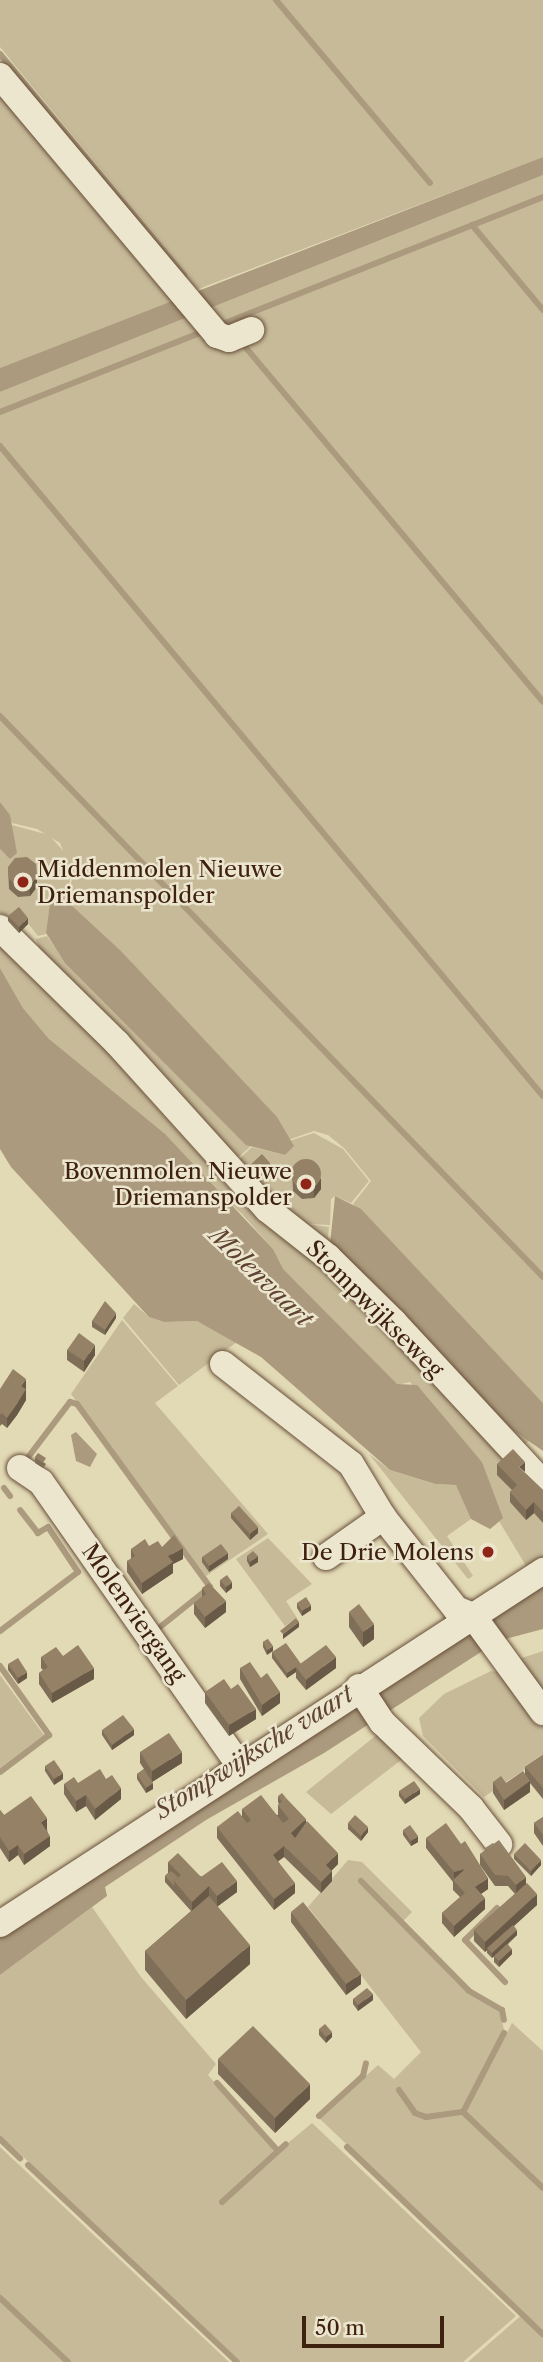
<!DOCTYPE html>
<html>
<head>
<meta charset="utf-8">
<style>
	body { margin:0 }
	#map { position:relative; width:543px; height:2362px; overflow:hidden; background:#e2d9b5; font-family:"Libre Caslon Text",serif }
	div>[style] { position:absolute }
	.green>* { inset:0; background:#c6ba99 }
	.water>* { inset:0; background:#ab9a7d }
	.stream>* { height:6px; margin:-3px; padding:0 3px; transform-origin:3px; border-radius:3px; background:#ab9a7d }
	.roads { filter:drop-shadow(0 0 2px #684f39) drop-shadow(0 0 2px #684f39) }
	.minor>* { height:26px; margin:-13px; padding:0 13px; transform-origin:13px; border-radius:13px; background:#ece6cf }
	.wall>* { inset:0; background:#7f6f58 }
	.shaded-wall>* { inset:0; background:#685a47 }
	.building>* { inset:0; background:#948166 }
	.round { border-radius:50% }
	.dots>* { width:19px; height:19px; translate:-50% -50%; box-sizing:border-box; border:4px solid #ece6cf; border-radius:50% }
	span { translate:-50% -50%; white-space:nowrap; text-align:center; line-height:1.15; -webkit-text-stroke:5px #ece6cf; paint-order:stroke }
	.poi-label { font-size:23px; color:#3f2110 }
	.left { translate:0 -50%; text-align:left }
	.right { translate:-100% -50%; text-align:right }
	.street-label { font-size:23px; color:#3f2110 }
	.water-label { font-size:24px; color:#5f4531; font-style:italic }
	.scale { position:absolute; left:302px; top:2316px; width:142px; height:32px; box-sizing:border-box; border:4px solid #3f2110; border-top:0; padding-left:9px; font-size:21px; line-height:24px; white-space:nowrap; color:#3f2110; -webkit-text-stroke:5px #ece6cf; paint-order:stroke }
</style>
</head>
<body>
<div id="map">
	<div class="green">
		<i style="clip-path:polygon(0 0,543px 0,543px 157px,188px 293px,178px 280px,188px 275px,0 47px)"></i>
		<i style="clip-path:polygon(0 81px,179px 299px,0 368px)"></i>
		<i style="clip-path:polygon(543px 175px,543px 1403px,353px 1204px,371px 1181px,344px 1148px,328px 1135px,314px 1131px,288px 1140px,120px 950px,67px 901px,73px 875px,60px 843px,37px 829px,12px 823px,0 802px,0 392px)"></i>
		<i style="clip-path:polygon(12px 825px,49px 835px,67px 855px,71px 875px,66px 900px,51px 896px,46px 934px,38px 936px,19px 912px,8px 921px,0 913px,0 849px,5px 854px,13px 849px)"></i>
		<i style="clip-path:polygon(47px 936px,66px 963px,251px 1146px,233px 1162px,45px 966px,36px 939px)"></i>
		<i style="clip-path:polygon(0 942px,11px 944px,244px 1205px,319px 1255px,543px 1491px,543px 1559px,528px 1569px,499px 1521px,482px 1462px,410px 1382px,397px 1385px,282px 1269px,273px 1249px,242px 1214px,49px 1039px,23px 1008px,0 968px)"></i>
		<i style="clip-path:polygon(314px 1133px,343px 1149px,369px 1181px,351px 1203px,335px 1196px,331px 1199px,330px 1225px,308px 1224px,329px 1227px,328px 1237px,506px 1424px,530px 1440px,517px 1451px,235px 1163px,252px 1147px,285px 1155px,293px 1146px,289px 1141px)"></i>
		<i style="clip-path:polygon(134px 1304px,149px 1317px,164px 1322px,197px 1321px,237px 1342px,179px 1385px,123px 1318px)"></i>
		<i style="clip-path:polygon(122px 1320px,178px 1386px,155px 1403px,268px 1534px,206px 1576px,71px 1394px)"></i>
		<i style="clip-path:polygon(369px 1454px,390px 1470px,434px 1484px,456px 1485px,461px 1491px,471px 1519px,447px 1536px,473px 1576px,468px 1579px)"></i>
		<i style="clip-path:polygon(268px 1538px,312px 1584px,286px 1601px,297px 1618px,285px 1626px,236px 1559px)"></i>
		<i style="clip-path:polygon(543px 1651px,543px 1705px,510px 1662px)"></i>
		<i style="clip-path:polygon(491px 1671px,502px 1673px,543px 1718px,543px 1757px,484px 1797px,423px 1736px,419px 1718px,444px 1694px)"></i>
		<i style="clip-path:polygon(0 1675px,44px 1735px,0 1768px)"></i>
		<i style="clip-path:polygon(379px 1733px,405px 1757px,331px 1814px,306px 1792px)"></i>
		<i style="clip-path:polygon(348px 1860px,362px 1862px,412px 1912px,403px 1921px,361px 1878px,358px 1881px,467px 1993px,500px 2012px,504px 2030px,463px 2109px,468px 2108px,512px 2023px,543px 2051px,543px 2362px,468px 2362px,524px 2313px,319px 2118px,378px 2065px,394px 2079px,421px 2052px,308px 1907px)"></i>
		<i style="clip-path:polygon(92px 1907px,141px 1977px,216px 2064px,208px 2075px,276px 2153px,312px 2123px,516px 2316px,463px 2362px,241px 2362px,0 2135px,0 1975px)"></i>
		<i style="clip-path:polygon(0 2147px,229px 2362px,0 2362px)"></i>
	</div>
	<div class="water">
		<i style="clip-path:polygon(543px 157px,543px 175px,0 392px,0 368px)"></i>
		<i style="clip-path:polygon(0 802px,10px 815px,17px 853px,10px 859px,0 849px)"></i>
		<i style="clip-path:polygon(51px 895px,67px 901px,120px 950px,277px 1117px,294px 1146px,285px 1155px,246px 1145px,65px 963px,46px 933px)"></i>
		<i style="clip-path:polygon(0 968px,23px 1008px,49px 1039px,165px 1134px,273px 1249px,283px 1269px,397px 1384px,417px 1385px,482px 1462px,503px 1518px,495px 1525px,490px 1529px,471px 1519px,456px 1485px,435px 1484px,390px 1470px,261px 1357px,197px 1321px,164px 1322px,149px 1317px,11px 1167px,0 1149px)"></i>
		<i style="clip-path:polygon(335px 1196px,361px 1209px,543px 1403px,543px 1451px,506px 1425px,330px 1244px)"></i>
		<i style="clip-path:polygon(76px 1432px,97px 1454px,90px 1467px,76px 1461px,71px 1435px)"></i>
		<i style="clip-path:polygon(543px 1581px,543px 1629px,498px 1641px,324px 1753px,206px 1820px,105px 1887px,107px 1896px,0 1975px,0 1935px)"></i>
	</div>
	<div class="stream">
		<i style="left:276px;top:0;width:239px;rotate:49.9deg"></i>
		<i style="left:0;top:54px;width:288px;rotate:50.2deg"></i>
		<i style="left:472px;top:225px;width:111px;rotate:50.1deg"></i>
		<i style="left:225px;top:323px;width:342px;rotate:-21.6deg"></i>
		<i style="left:242px;top:343px;width:468px;rotate:50deg"></i>
		<i style="left:0;top:412px;width:215px;rotate:-21.6deg"></i>
		<i style="left:0;top:446px;width:847px;rotate:50.13deg"></i>
		<i style="left:0;top:716px;width:781px;rotate:45.93deg"></i>
		<i style="left:29px;top:1456px;width:68px;rotate:-52.8deg"></i>
		<i style="left:70px;top:1402px;width:7px;rotate:16deg"></i>
		<i style="left:77px;top:1404px;width:226px;rotate:54deg"></i>
		<i style="left:210px;top:1587px;width:64px;rotate:141.3deg"></i>
		<i style="left:4px;top:1488px;width:10px;rotate:53deg"></i>
		<i style="left:0;top:1631px;width:98px;rotate:-37.1deg"></i>
		<i style="left:78px;top:1572px;width:54px;rotate:-123.7deg"></i>
		<i style="left:48px;top:1527px;width:12px;rotate:149deg"></i>
		<i style="left:38px;top:1533px;width:29px;rotate:-128deg"></i>
		<i style="left:0;top:1666px;width:85px;rotate:54.6deg"></i>
		<i style="left:49px;top:1735px;width:61px;rotate:142.9deg"></i>
		<i style="left:361px;top:1881px;width:154px;rotate:45.5deg"></i>
		<i style="left:469px;top:1991px;width:38px;rotate:30deg"></i>
		<i style="left:502px;top:2010px;width:10px;rotate:79deg"></i>
		<i style="left:497px;top:1908px;width:45px;rotate:135deg"></i>
		<i style="left:465px;top:1940px;width:58px;rotate:46.4deg"></i>
		<i style="left:504px;top:2033px;width:89px;rotate:117.4deg"></i>
		<i style="left:463px;top:2112px;width:110px;rotate:43.5deg"></i>
		<i style="left:217px;top:2083px;width:91px;rotate:48.1deg"></i>
		<i style="left:399px;top:2090px;width:28px;rotate:55deg"></i>
		<i style="left:415px;top:2113px;width:12px;rotate:20deg"></i>
		<i style="left:426px;top:2117px;width:37px;rotate:-8deg"></i>
		<i style="left:319px;top:2116px;width:59px;rotate:-42.3deg"></i>
		<i style="left:363px;top:2076px;width:13px;rotate:-77deg"></i>
		<i style="left:0;top:2139px;width:28px;rotate:44deg"></i>
		<i style="left:347px;top:2147px;width:271px;rotate:43.7deg"></i>
		<i style="left:28px;top:2165px;width:287px;rotate:43.3deg"></i>
		<i style="left:222px;top:2202px;width:86px;rotate:-42.2deg"></i>
		<i style="left:0;top:2298px;width:93px;rotate:43.3deg"></i>
	</div>
	<div class="roads">
		<div class="minor">
			<i style="left:0;top:76px;width:338px;rotate:50deg"></i>
			<i style="left:217px;top:335px;width:13px;rotate:18deg"></i>
			<i style="left:229px;top:339px;width:24px;rotate:-22deg"></i>
			<i style="left:0;top:928px;width:164px;rotate:44.5deg"></i>
			<i style="left:117px;top:1043px;width:224px;rotate:47.9deg"></i>
			<i style="left:267px;top:1209px;width:78px;rotate:38.2deg"></i>
			<i style="left:328px;top:1257px;width:93px;rotate:44.6deg"></i>
			<i style="left:394px;top:1322px;width:219px;rotate:47.2deg"></i>
			<i style="left:223px;top:1364px;width:162px;rotate:38deg"></i>
			<i style="left:351px;top:1464px;width:62px;rotate:58.9deg"></i>
			<i style="left:383px;top:1517px;width:117px;rotate:51.6deg"></i>
			<i style="left:456px;top:1609px;width:18px;rotate:22deg"></i>
			<i style="left:473px;top:1616px;width:119px;rotate:53.9deg"></i>
			<i style="left:20px;top:1468px;width:25px;rotate:34deg"></i>
			<i style="left:41px;top:1482px;width:347px;rotate:55deg"></i>
			<i style="left:326px;top:1557px;width:70px;rotate:-35.1deg"></i>
			<i style="left:359px;top:1687px;width:42px;rotate:56.7deg"></i>
			<i style="left:382px;top:1722px;width:124px;rotate:44deg"></i>
			<i style="left:471px;top:1808px;width:46px;rotate:52.1deg"></i>
			<i style="left:0;top:1924px;width:648px;rotate:-33.03deg"></i>
		</div>
	</div>
	<div class="wall">
		<i style="clip-path:polygon(8px 867px,37px 887px,30px 896px,18px 897px,9px 889px)"></i>
		<i style="clip-path:polygon(8px 916px,28px 924px,19px 933px,8px 921px)"></i>
		<i style="clip-path:polygon(249px 1166px,270px 1169px,258px 1180px,249px 1171px)"></i>
		<i style="clip-path:polygon(292px 1169px,321px 1189px,314px 1198px,302px 1199px,293px 1191px)"></i>
		<i style="clip-path:polygon(116px 1318px,105px 1335px,92px 1327px,92px 1321px)"></i>
		<i style="clip-path:polygon(67px 1350px,95px 1355px,84px 1372px,67px 1360px)"></i>
		<i style="clip-path:polygon(0 1389px,26px 1389px,26px 1400px,17px 1415px,7px 1428px,2px 1424px,0 1426px)"></i>
		<i style="clip-path:polygon(35px 1457px,46px 1464px,43px 1468px,35px 1463px)"></i>
		<i style="clip-path:polygon(497px 1464px,525px 1473px,543px 1490px,543px 1523px,534px 1513px,526px 1520px,510px 1502px,510px 1492px,512px 1490px,497px 1475px)"></i>
		<i style="clip-path:polygon(231px 1513px,258px 1533px,250px 1540px,231px 1518px)"></i>
		<i style="clip-path:polygon(149px 1546px,183px 1559px,173px 1564px,173px 1573px,142px 1594px,127px 1572px,127px 1561px,131px 1559px,131px 1549px)"></i>
		<i style="clip-path:polygon(247px 1556px,258px 1562px,250px 1567px,247px 1561px)"></i>
		<i style="clip-path:polygon(202px 1557px,228px 1559px,209px 1572px,202px 1562px)"></i>
		<i style="clip-path:polygon(220px 1580px,232px 1588px,226px 1593px,220px 1586px)"></i>
		<i style="clip-path:polygon(202px 1588px,226px 1612px,205px 1628px,194px 1614px,194px 1603px,202px 1597px)"></i>
		<i style="clip-path:polygon(297px 1603px,311px 1610px,302px 1616px,297px 1608px)"></i>
		<i style="clip-path:polygon(349px 1612px,374px 1639px,363px 1647px,349px 1627px)"></i>
		<i style="clip-path:polygon(268px 1639px,267px 1655px,263px 1647px,263px 1642px)"></i>
		<i style="clip-path:polygon(272px 1652px,301px 1664px,336px 1668px,306px 1690px,296px 1678px,296px 1672px,287px 1678px,272px 1658px)"></i>
		<i style="clip-path:polygon(63px 1656px,94px 1679px,52px 1703px,39px 1684px,39px 1673px,43px 1670px,41px 1668px,41px 1657px)"></i>
		<i style="clip-path:polygon(8px 1664px,27px 1678px,18px 1684px,8px 1670px)"></i>
		<i style="clip-path:polygon(240px 1668px,280px 1703px,262px 1716px,240px 1679px)"></i>
		<i style="clip-path:polygon(231px 1689px,256px 1719px,229px 1736px,205px 1703px,205px 1692px)"></i>
		<i style="clip-path:polygon(102px 1730px,134px 1735px,112px 1750px,102px 1735px)"></i>
		<i style="clip-path:polygon(140px 1752px,182px 1763px,152px 1782px,153px 1789px,146px 1793px,137px 1779px,137px 1774px,144px 1769px,140px 1763px)"></i>
		<i style="clip-path:polygon(543px 1755px,543px 1799px,530px 1783px,530px 1792px,504px 1810px,493px 1793px,493px 1782px,506px 1783px,525px 1774px,525px 1767px)"></i>
		<i style="clip-path:polygon(45px 1766px,63px 1779px,54px 1785px,45px 1771px)"></i>
		<i style="clip-path:polygon(78px 1783px,121px 1799px,95px 1820px,86px 1806px,76px 1812px,64px 1794px,64px 1784px)"></i>
		<i style="clip-path:polygon(399px 1791px,420px 1794px,405px 1804px,399px 1796px)"></i>
		<i style="clip-path:polygon(278px 1796px,306px 1823px,338px 1864px,332px 1870px,332px 1881px,321px 1893px,284px 1857px,278px 1861px,295px 1893px,274px 1910px,217px 1838px,217px 1827px,242px 1816px,242px 1809px,278px 1815px,278px 1805px,279px 1804px,278px 1802px)"></i>
		<i style="clip-path:polygon(0 1810px,4px 1815px,47px 1829px,50px 1846px,24px 1865px,18px 1855px,9px 1862px,0 1848px)"></i>
		<i style="clip-path:polygon(543px 1817px,543px 1846px,534px 1833px,534px 1823px)"></i>
		<i style="clip-path:polygon(348px 1823px,368px 1832px,361px 1841px,348px 1829px)"></i>
		<i style="clip-path:polygon(403px 1830px,418px 1842px,411px 1846px,403px 1835px)"></i>
		<i style="clip-path:polygon(426px 1838px,488px 1889px,481px 1894px,485px 1909px,454px 1937px,442px 1923px,442px 1913px,460px 1897px,453px 1890px,453px 1882px,426px 1848px)"></i>
		<i style="clip-path:polygon(485px 1848px,526px 1884px,537px 1905px,514px 1926px,517px 1935px,508px 1944px,512px 1954px,499px 1967px,494px 1962px,494px 1956px,492px 1958px,487px 1953px,487px 1950px,485px 1952px,474px 1941px,474px 1930px,515px 1894px,508px 1886px,495px 1886px,480px 1865px,480px 1854px,485px 1851px)"></i>
		<i style="clip-path:polygon(514px 1854px,541px 1865px,531px 1876px,514px 1859px)"></i>
		<i style="clip-path:polygon(168px 1862px,237px 1892px,217px 1906px,250px 1964px,186px 2019px,145px 1970px,145px 1951px,191px 1911px,165px 1882px,165px 1876px,168px 1873px)"></i>
		<i style="clip-path:polygon(291px 1912px,361px 1984px,346px 1995px,291px 1922px)"></i>
		<i style="clip-path:polygon(353px 1999px,373px 2000px,358px 2011px,353px 2004px)"></i>
		<i style="clip-path:polygon(319px 2029px,332px 2037px,326px 2043px,319px 2035px)"></i>
		<i style="clip-path:polygon(218px 2059px,310px 2099px,275px 2133px,218px 2074px)"></i>
	</div>
	<div class="shaded-wall">
		<i style="clip-path:polygon(37px 876px,37px 887px,30px 896px,30px 885px)"></i>
		<i style="clip-path:polygon(28px 918px,28px 924px,19px 933px,19px 927px)"></i>
		<i style="clip-path:polygon(270px 1163px,270px 1169px,258px 1180px,258px 1175px)"></i>
		<i style="clip-path:polygon(321px 1178px,321px 1189px,314px 1198px,314px 1187px)"></i>
		<i style="clip-path:polygon(116px 1313px,116px 1318px,105px 1335px,105px 1330px)"></i>
		<i style="clip-path:polygon(95px 1345px,95px 1355px,84px 1372px,84px 1361px)"></i>
		<i style="clip-path:polygon(26px 1379px,26px 1400px,17px 1415px,7px 1428px,7px 1418px,21px 1386px)"></i>
		<i style="clip-path:polygon(525px 1462px,525px 1472px,519px 1467px)"></i>
		<i style="clip-path:polygon(534px 1502px,534px 1513px,526px 1520px,526px 1510px)"></i>
		<i style="clip-path:polygon(258px 1527px,258px 1533px,250px 1540px,250px 1534px)"></i>
		<i style="clip-path:polygon(183px 1548px,183px 1559px,173px 1564px,173px 1573px,142px 1594px,142px 1583px,168px 1556px)"></i>
		<i style="clip-path:polygon(228px 1553px,228px 1559px,209px 1572px,209px 1566px)"></i>
		<i style="clip-path:polygon(258px 1556px,258px 1562px,250px 1567px,250px 1562px)"></i>
		<i style="clip-path:polygon(232px 1582px,232px 1588px,226px 1593px,226px 1587px)"></i>
		<i style="clip-path:polygon(226px 1601px,226px 1612px,205px 1628px,205px 1617px)"></i>
		<i style="clip-path:polygon(311px 1605px,311px 1610px,302px 1616px,302px 1611px)"></i>
		<i style="clip-path:polygon(299px 1622px,299px 1627px,283px 1639px,283px 1634px)"></i>
		<i style="clip-path:polygon(374px 1624px,374px 1639px,363px 1647px,363px 1632px)"></i>
		<i style="clip-path:polygon(273px 1646px,273px 1651px,267px 1655px,267px 1650px)"></i>
		<i style="clip-path:polygon(336px 1657px,336px 1668px,306px 1690px,306px 1680px)"></i>
		<i style="clip-path:polygon(301px 1664px,296px 1667px,296px 1672px,287px 1678px,287px 1673px)"></i>
		<i style="clip-path:polygon(94px 1668px,94px 1679px,52px 1703px,52px 1693px)"></i>
		<i style="clip-path:polygon(27px 1672px,27px 1678px,18px 1684px,18px 1678px)"></i>
		<i style="clip-path:polygon(280px 1692px,280px 1703px,262px 1716px,262px 1705px)"></i>
		<i style="clip-path:polygon(256px 1709px,256px 1719px,229px 1736px,229px 1725px)"></i>
		<i style="clip-path:polygon(134px 1729px,134px 1735px,112px 1750px,112px 1745px)"></i>
		<i style="clip-path:polygon(182px 1752px,182px 1763px,152px 1782px,152px 1771px)"></i>
		<i style="clip-path:polygon(63px 1773px,63px 1779px,54px 1785px,54px 1779px)"></i>
		<i style="clip-path:polygon(530px 1781px,530px 1792px,504px 1810px,504px 1800px)"></i>
		<i style="clip-path:polygon(153px 1783px,153px 1789px,146px 1793px,146px 1788px)"></i>
		<i style="clip-path:polygon(121px 1788px,121px 1799px,95px 1820px,95px 1809px)"></i>
		<i style="clip-path:polygon(420px 1789px,420px 1794px,405px 1804px,405px 1799px)"></i>
		<i style="clip-path:polygon(86px 1795px,86px 1806px,76px 1812px,76px 1801px)"></i>
		<i style="clip-path:polygon(47px 1818px,47px 1829px,41px 1833px,41px 1822px)"></i>
		<i style="clip-path:polygon(306px 1819px,306px 1830px,291px 1843px,291px 1833px)"></i>
		<i style="clip-path:polygon(368px 1827px,368px 1832px,361px 1841px,361px 1836px)"></i>
		<i style="clip-path:polygon(50px 1836px,50px 1846px,24px 1865px,24px 1854px)"></i>
		<i style="clip-path:polygon(418px 1836px,418px 1842px,411px 1846px,411px 1841px)"></i>
		<i style="clip-path:polygon(18px 1845px,18px 1855px,9px 1862px,9px 1851px)"></i>
		<i style="clip-path:polygon(284px 1846px,284px 1857px,273px 1865px,273px 1855px)"></i>
		<i style="clip-path:polygon(338px 1853px,338px 1864px,326px 1876px,326px 1865px)"></i>
		<i style="clip-path:polygon(541px 1860px,541px 1865px,531px 1876px,531px 1871px)"></i>
		<i style="clip-path:polygon(465px 1869px,454px 1881px,454px 1872px)"></i>
		<i style="clip-path:polygon(332px 1871px,332px 1881px,321px 1893px,321px 1882px)"></i>
		<i style="clip-path:polygon(526px 1877px,526px 1887px,516px 1896px,516px 1885px)"></i>
		<i style="clip-path:polygon(488px 1878px,488px 1889px,475px 1898px,475px 1887px)"></i>
		<i style="clip-path:polygon(237px 1881px,237px 1892px,217px 1907px,217px 1896px)"></i>
		<i style="clip-path:polygon(295px 1883px,295px 1893px,274px 1910px,274px 1899px)"></i>
		<i style="clip-path:polygon(209px 1886px,209px 1896px,192px 1912px,192px 1902px)"></i>
		<i style="clip-path:polygon(537px 1894px,537px 1905px,488px 1949px,487px 1948px,487px 1950px,485px 1952px,485px 1942px)"></i>
		<i style="clip-path:polygon(485px 1898px,485px 1909px,454px 1937px,454px 1926px)"></i>
		<i style="clip-path:polygon(517px 1930px,517px 1935px,492px 1958px,492px 1953px)"></i>
		<i style="clip-path:polygon(250px 1945px,250px 1964px,186px 2019px,186px 2000px)"></i>
		<i style="clip-path:polygon(512px 1949px,512px 1954px,499px 1967px,499px 1961px)"></i>
		<i style="clip-path:polygon(361px 1974px,361px 1984px,346px 1995px,346px 1984px)"></i>
		<i style="clip-path:polygon(373px 1994px,373px 2000px,358px 2011px,358px 2005px)"></i>
		<i style="clip-path:polygon(332px 2032px,332px 2037px,326px 2043px,326px 2037px)"></i>
		<i style="clip-path:polygon(310px 2084px,310px 2099px,275px 2133px,275px 2118px)"></i>
	</div>
	<div class="building">
		<i style="clip-path:polygon(27px 857px,36px 864px,37px 876px,30px 885px,18px 886px,9px 879px,8px 867px,15px 858px)"></i>
		<i style="clip-path:polygon(19px 907px,28px 918px,19px 927px,8px 916px)"></i>
		<i style="clip-path:polygon(262px 1154px,270px 1163px,258px 1175px,249px 1166px)"></i>
		<i class="round" style="left:291px;top:1159px;width:30px;height:30px"></i>
		<i style="clip-path:polygon(105px 1301px,116px 1313px,105px 1330px,92px 1321px)"></i>
		<i style="clip-path:polygon(79px 1333px,95px 1345px,84px 1361px,67px 1350px)"></i>
		<i style="clip-path:polygon(13px 1369px,26px 1379px,21px 1386px,26px 1389px,17px 1404px,7px 1418px,2px 1413px,0 1415px,0 1389px)"></i>
		<i style="clip-path:polygon(513px 1449px,525px 1462px,519px 1467px,543px 1490px,543px 1512px,534px 1502px,526px 1510px,510px 1492px,517px 1485px,497px 1464px)"></i>
		<i style="clip-path:polygon(38px 1453px,46px 1458px,43px 1463px,35px 1457px)"></i>
		<i style="clip-path:polygon(239px 1506px,258px 1527px,250px 1534px,231px 1513px)"></i>
		<i style="clip-path:polygon(174px 1535px,183px 1548px,168px 1556px,173px 1562px,142px 1583px,127px 1561px,135px 1556px,131px 1549px,145px 1539px,149px 1546px,158px 1541px,162px 1547px)"></i>
		<i style="clip-path:polygon(221px 1544px,228px 1553px,209px 1566px,202px 1557px)"></i>
		<i style="clip-path:polygon(253px 1551px,258px 1556px,250px 1562px,247px 1556px)"></i>
		<i style="clip-path:polygon(227px 1575px,232px 1582px,226px 1587px,220px 1580px)"></i>
		<i style="clip-path:polygon(209px 1583px,226px 1601px,205px 1617px,194px 1603px,206px 1594px,202px 1588px)"></i>
		<i style="clip-path:polygon(306px 1597px,311px 1605px,302px 1611px,297px 1603px)"></i>
		<i style="clip-path:polygon(359px 1604px,374px 1624px,363px 1632px,349px 1612px)"></i>
		<i style="clip-path:polygon(296px 1618px,299px 1622px,283px 1634px,280px 1631px)"></i>
		<i style="clip-path:polygon(268px 1639px,273px 1646px,267px 1650px,263px 1642px)"></i>
		<i style="clip-path:polygon(286px 1643px,301px 1664px,287px 1673px,272px 1652px)"></i>
		<i style="clip-path:polygon(78px 1645px,94px 1668px,52px 1693px,39px 1673px,48px 1667px,41px 1657px,56px 1647px,63px 1656px)"></i>
		<i style="clip-path:polygon(326px 1645px,336px 1657px,306px 1680px,296px 1667px)"></i>
		<i style="clip-path:polygon(18px 1658px,27px 1672px,18px 1678px,8px 1664px)"></i>
		<i style="clip-path:polygon(250px 1662px,261px 1678px,267px 1673px,280px 1692px,262px 1705px,240px 1668px)"></i>
		<i style="clip-path:polygon(224px 1679px,231px 1689px,238px 1684px,256px 1709px,229px 1725px,205px 1692px)"></i>
		<i style="clip-path:polygon(123px 1715px,134px 1729px,112px 1745px,102px 1730px)"></i>
		<i style="clip-path:polygon(169px 1733px,182px 1752px,152px 1771px,140px 1752px)"></i>
		<i style="clip-path:polygon(543px 1755px,543px 1788px,525px 1767px)"></i>
		<i style="clip-path:polygon(54px 1760px,63px 1773px,54px 1779px,45px 1766px)"></i>
		<i style="clip-path:polygon(100px 1769px,106px 1779px,112px 1775px,121px 1788px,95px 1809px,86px 1795px,76px 1801px,64px 1784px,74px 1777px,78px 1783px)"></i>
		<i style="clip-path:polygon(144px 1769px,153px 1783px,146px 1788px,137px 1774px)"></i>
		<i style="clip-path:polygon(523px 1771px,530px 1781px,504px 1800px,493px 1782px,501px 1776px,506px 1783px)"></i>
		<i style="clip-path:polygon(414px 1781px,420px 1789px,405px 1799px,399px 1791px)"></i>
		<i style="clip-path:polygon(282px 1793px,286px 1798px,282px 1802px,278px 1796px)"></i>
		<i style="clip-path:polygon(261px 1795px,283px 1823px,289px 1819px,278px 1805px,286px 1798px,306px 1819px,291px 1833px,295px 1838px,307px 1821px,338px 1853px,326px 1865px,332px 1871px,321px 1882px,284px 1846px,273px 1855px,295px 1883px,274px 1899px,217px 1827px,238px 1811px,247px 1823px,251px 1820px,242px 1809px)"></i>
		<i style="clip-path:polygon(31px 1796px,47px 1818px,41px 1822px,50px 1836px,24px 1854px,18px 1845px,9px 1851px,0 1837px,0 1810px,4px 1815px)"></i>
		<i style="clip-path:polygon(355px 1815px,368px 1827px,361px 1836px,348px 1823px)"></i>
		<i style="clip-path:polygon(543px 1817px,543px 1835px,534px 1823px)"></i>
		<i style="clip-path:polygon(446px 1823px,461px 1844px,465px 1841px,488px 1878px,475px 1887px,485px 1898px,454px 1926px,442px 1913px,465px 1893px,453px 1880px,465px 1869px,454px 1872px,426px 1838px)"></i>
		<i style="clip-path:polygon(410px 1825px,418px 1836px,411px 1841px,403px 1830px)"></i>
		<i style="clip-path:polygon(499px 1840px,526px 1877px,516px 1885px,508px 1876px,495px 1875px,480px 1854px)"></i>
		<i style="clip-path:polygon(493px 1843px,494px 1844px,486px 1850px,485px 1848px)"></i>
		<i style="clip-path:polygon(525px 1843px,541px 1860px,531px 1871px,514px 1854px)"></i>
		<i style="clip-path:polygon(178px 1853px,201px 1877px,222px 1862px,237px 1881px,217px 1896px,209px 1886px,192px 1902px,174px 1881px,181px 1875px,168px 1862px)"></i>
		<i style="clip-path:polygon(171px 1871px,178px 1877px,174px 1881px,174px 1886px,165px 1876px)"></i>
		<i style="clip-path:polygon(527px 1883px,537px 1894px,485px 1942px,474px 1930px)"></i>
		<i style="clip-path:polygon(209px 1896px,250px 1945px,186px 2000px,145px 1951px)"></i>
		<i style="clip-path:polygon(303px 1902px,361px 1974px,346px 1984px,291px 1912px)"></i>
		<i style="clip-path:polygon(513px 1925px,517px 1930px,492px 1953px,487px 1948px)"></i>
		<i style="clip-path:polygon(507px 1944px,512px 1949px,499px 1961px,494px 1956px)"></i>
		<i style="clip-path:polygon(367px 1988px,373px 1994px,358px 2005px,353px 1999px)"></i>
		<i style="clip-path:polygon(325px 2024px,332px 2032px,326px 2037px,319px 2029px)"></i>
		<i style="clip-path:polygon(253px 2026px,310px 2084px,275px 2118px,218px 2059px)"></i>
	</div>
	<div class="dots">
		<i style="left:23px;top:882px;background:#8f2418"></i>
		<i style="left:306px;top:1184px;background:#8f2418"></i>
		<i style="left:488px;top:1552px;background:#8f2418"></i>
	</div>
	<div class="poi-label">
		<span class="left" style="left:37px;top:882px">Middenmolen Nieuwe<br>Driemanspolder</span>
		<span class="right" style="left:292px;top:1184px">Bovenmolen Nieuwe<br>Driemanspolder</span>
		<span class="right" style="left:474px;top:1552px">De Drie Molens</span>
	</div>
	<div class="street-label">
		<span style="left:375px;top:1309px;rotate:45deg">Stompwijkseweg</span>
		<span style="left:134px;top:1613px;rotate:55deg">Molenviergang</span>
	</div>
	<div class="water-label">
		<span style="left:261px;top:1277px;rotate:44deg">Molenvaart</span>
		<span style="left:254px;top:1752px;rotate:-32deg">Stompwijksche vaart</span>
	</div>
	<div class="scale">50 m</div>
</div>
</body>
</html>
